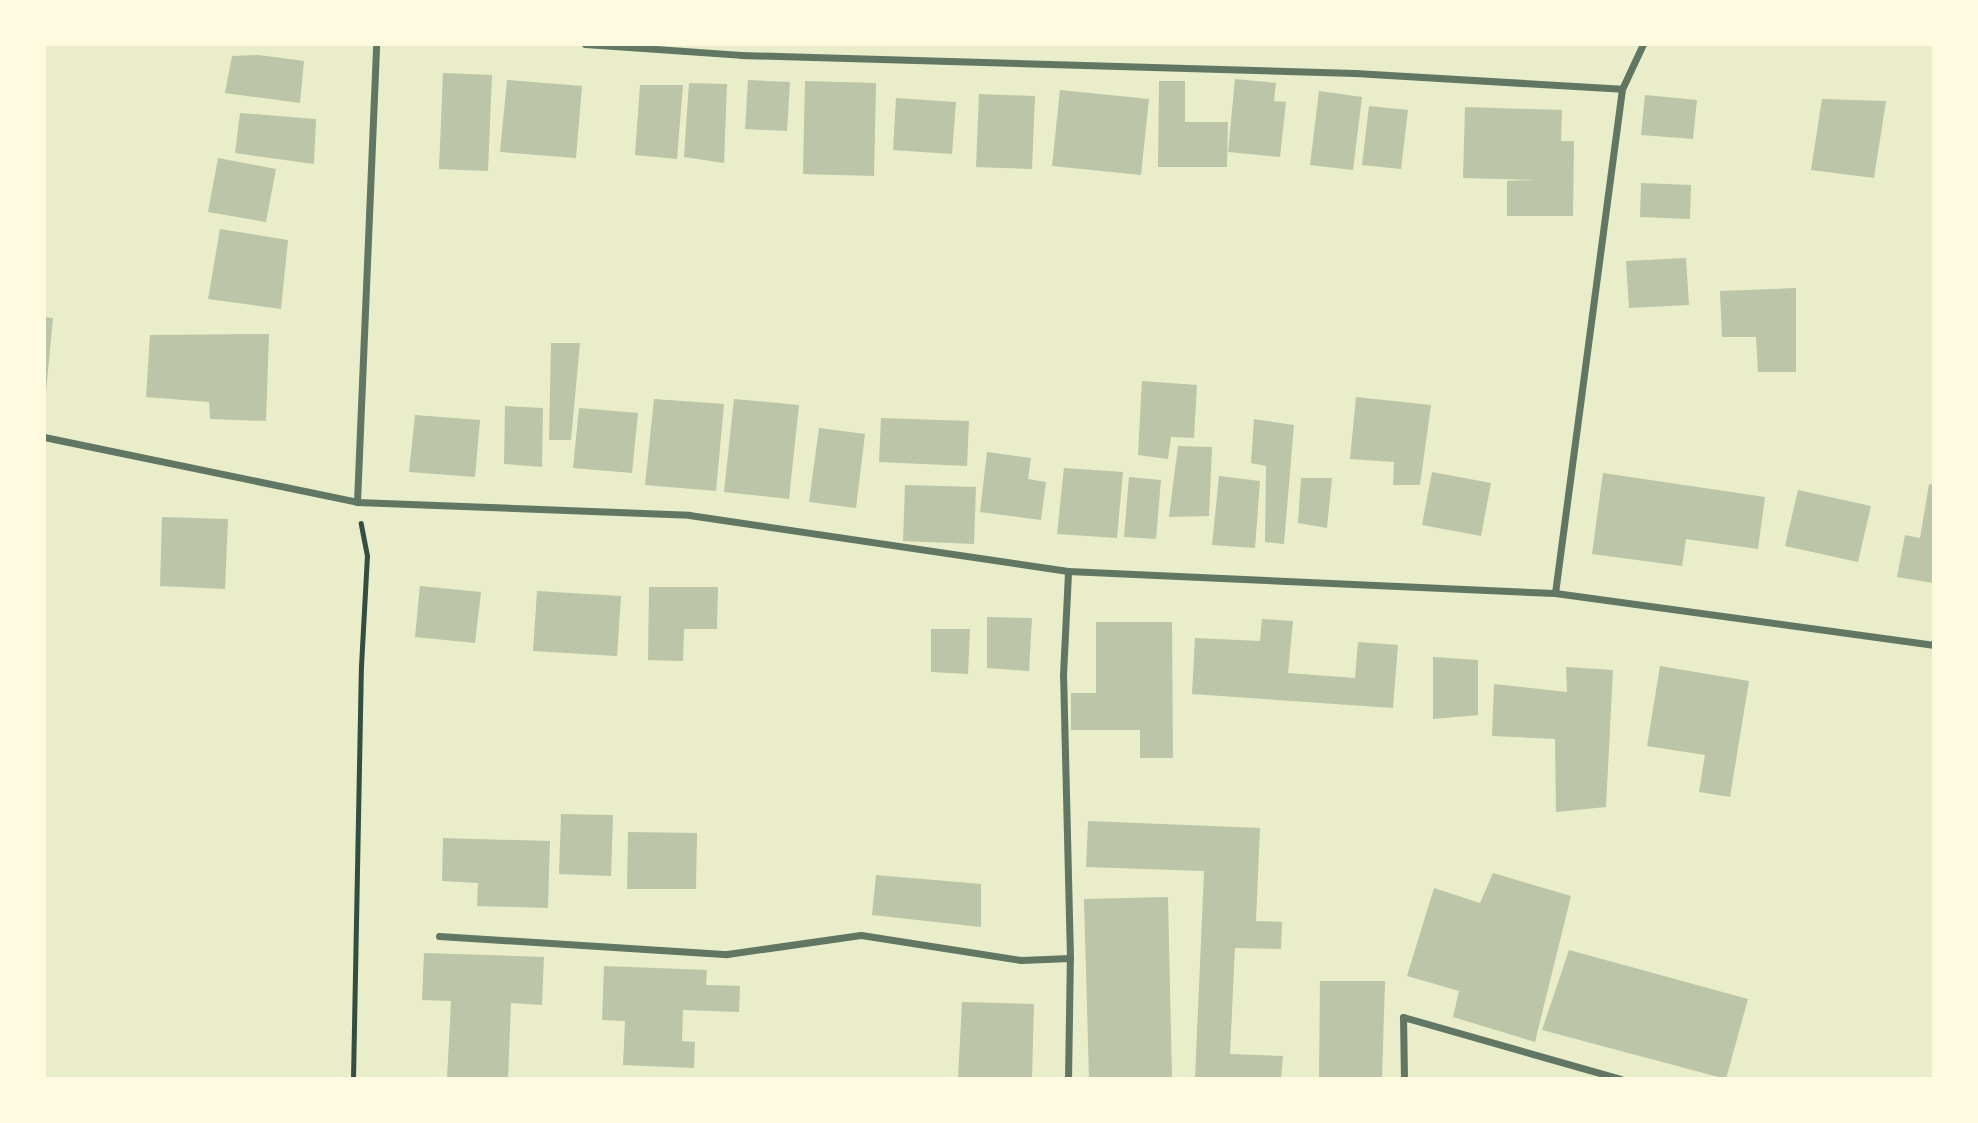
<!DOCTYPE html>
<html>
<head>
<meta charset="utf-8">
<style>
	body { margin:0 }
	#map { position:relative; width:1978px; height:1123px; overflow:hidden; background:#e9edc9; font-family:Ubuntu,sans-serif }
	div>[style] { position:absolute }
	.building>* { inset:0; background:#bcc5a7 }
	.path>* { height:4.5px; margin:-2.25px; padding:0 2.25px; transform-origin:2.25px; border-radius:2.25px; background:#344e41 }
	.minor>* { height:7px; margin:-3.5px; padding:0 3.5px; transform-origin:3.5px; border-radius:3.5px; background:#617663 }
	span { translate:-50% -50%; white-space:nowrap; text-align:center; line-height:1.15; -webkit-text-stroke:5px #fefae0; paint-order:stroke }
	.frame { position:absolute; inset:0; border:46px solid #fefae0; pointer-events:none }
</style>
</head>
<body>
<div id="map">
	<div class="building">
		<i style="clip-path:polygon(259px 55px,304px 61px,300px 103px,225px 93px,232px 56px)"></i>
		<i style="clip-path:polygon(443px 73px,492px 75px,488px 171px,439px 169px)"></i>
		<i style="clip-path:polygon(1235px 79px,1276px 83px,1274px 101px,1286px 102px,1280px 157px,1228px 152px)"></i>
		<i style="clip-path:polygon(507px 80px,582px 86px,576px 158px,500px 152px)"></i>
		<i style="clip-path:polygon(748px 80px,790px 82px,787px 131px,745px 129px)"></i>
		<i style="clip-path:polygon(805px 81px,876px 83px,874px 176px,803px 174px)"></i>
		<i style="clip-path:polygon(1159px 81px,1185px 81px,1185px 122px,1228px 122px,1227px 167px,1158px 167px)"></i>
		<i style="clip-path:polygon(689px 83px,727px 84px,724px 163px,684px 157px)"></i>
		<i style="clip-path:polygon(640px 85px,683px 85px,677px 159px,635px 155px)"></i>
		<i style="clip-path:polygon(1060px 90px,1149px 99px,1141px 175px,1052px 166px)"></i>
		<i style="clip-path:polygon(1319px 91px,1362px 97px,1353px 170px,1310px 165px)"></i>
		<i style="clip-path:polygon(979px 94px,1035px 96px,1032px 169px,976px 167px)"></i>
		<i style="clip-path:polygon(1645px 95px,1697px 100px,1693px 139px,1641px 135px)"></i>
		<i style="clip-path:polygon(896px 98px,956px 102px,952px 154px,893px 150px)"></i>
		<i style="clip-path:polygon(1822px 99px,1886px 101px,1874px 178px,1811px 170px)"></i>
		<i style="clip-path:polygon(1369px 106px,1408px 110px,1401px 169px,1362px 165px)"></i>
		<i style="clip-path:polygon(1465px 107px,1562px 110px,1561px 141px,1574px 141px,1573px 216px,1507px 216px,1507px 181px,1536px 180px,1463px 178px)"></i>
		<i style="clip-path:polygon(240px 113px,316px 119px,314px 164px,235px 153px)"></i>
		<i style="clip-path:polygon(218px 158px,276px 169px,266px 222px,208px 212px)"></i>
		<i style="clip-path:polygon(1641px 183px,1691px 185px,1690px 219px,1640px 217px)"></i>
		<i style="clip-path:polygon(220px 229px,288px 240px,281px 309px,208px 299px)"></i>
		<i style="clip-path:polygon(1686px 258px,1689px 305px,1629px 308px,1626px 261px)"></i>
		<i style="clip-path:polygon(1796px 288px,1796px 372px,1758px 372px,1756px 337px,1722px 337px,1720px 291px)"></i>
		<i style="clip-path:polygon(44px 317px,53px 318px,46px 392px,44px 391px)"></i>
		<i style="clip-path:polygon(269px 334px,266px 421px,210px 419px,209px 402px,146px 397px,150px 335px)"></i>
		<i style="clip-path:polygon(551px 343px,580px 343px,571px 440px,549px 440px)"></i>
		<i style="clip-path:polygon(1142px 381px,1197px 385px,1194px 438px,1171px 437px,1168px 459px,1138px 455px)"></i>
		<i style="clip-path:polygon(1356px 397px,1431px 405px,1420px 485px,1393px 485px,1394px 462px,1350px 459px)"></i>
		<i style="clip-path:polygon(654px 399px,724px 404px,716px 491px,645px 485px)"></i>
		<i style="clip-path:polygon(734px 399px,799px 405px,789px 499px,724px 492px)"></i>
		<i style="clip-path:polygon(505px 406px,543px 408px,542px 467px,504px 464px)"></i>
		<i style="clip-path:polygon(579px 408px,638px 413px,632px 473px,573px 468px)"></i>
		<i style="clip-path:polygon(415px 415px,480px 420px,475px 477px,409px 472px)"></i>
		<i style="clip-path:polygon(881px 418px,969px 421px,967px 466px,879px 462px)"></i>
		<i style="clip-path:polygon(1254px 419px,1294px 425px,1284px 544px,1265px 542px,1266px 466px,1251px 463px)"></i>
		<i style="clip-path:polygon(819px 428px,865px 434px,856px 508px,809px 502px)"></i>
		<i style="clip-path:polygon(1178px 446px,1212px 447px,1209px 516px,1169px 517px)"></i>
		<i style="clip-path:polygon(987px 452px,1031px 458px,1028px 479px,1046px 482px,1041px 520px,980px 512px)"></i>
		<i style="clip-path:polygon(1064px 468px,1123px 472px,1117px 538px,1057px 534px)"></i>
		<i style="clip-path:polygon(1432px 472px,1491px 483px,1481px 536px,1422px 525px)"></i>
		<i style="clip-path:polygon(1603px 473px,1765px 497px,1758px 549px,1686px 539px,1682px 566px,1592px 554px)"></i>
		<i style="clip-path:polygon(1219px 476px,1260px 481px,1255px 548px,1212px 545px)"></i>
		<i style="clip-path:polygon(1129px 477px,1161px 480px,1156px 539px,1124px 537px)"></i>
		<i style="clip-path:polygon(1301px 478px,1332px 478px,1327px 528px,1298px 523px)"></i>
		<i style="clip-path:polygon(1929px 484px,1934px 485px,1933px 583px,1897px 577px,1905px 535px,1920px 538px)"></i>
		<i style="clip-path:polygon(905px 485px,976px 487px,974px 544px,903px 541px)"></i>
		<i style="clip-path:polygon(1798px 490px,1871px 506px,1858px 562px,1785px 546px)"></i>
		<i style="clip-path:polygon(162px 517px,228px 519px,225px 589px,160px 586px)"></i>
		<i style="clip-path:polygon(420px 586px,481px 592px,475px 643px,415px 637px)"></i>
		<i style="clip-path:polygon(649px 587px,718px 587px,717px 629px,684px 629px,683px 661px,648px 660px)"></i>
		<i style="clip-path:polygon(537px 591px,621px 596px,617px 656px,533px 651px)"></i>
		<i style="clip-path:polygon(987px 617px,1032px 618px,1029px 671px,987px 668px)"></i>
		<i style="clip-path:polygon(1262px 619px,1293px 621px,1288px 673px,1355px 678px,1358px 642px,1398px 645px,1393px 708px,1192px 694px,1195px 638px,1260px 641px)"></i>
		<i style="clip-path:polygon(1096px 622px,1172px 622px,1173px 758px,1140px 758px,1140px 730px,1071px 730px,1071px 693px,1096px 693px)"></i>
		<i style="clip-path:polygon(931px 629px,970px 629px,968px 674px,931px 672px)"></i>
		<i style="clip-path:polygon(1433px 657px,1478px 660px,1478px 715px,1433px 719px)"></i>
		<i style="clip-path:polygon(1660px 666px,1749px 681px,1730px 797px,1699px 792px,1705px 755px,1647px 746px)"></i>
		<i style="clip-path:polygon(1566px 667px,1613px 670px,1606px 807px,1556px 812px,1555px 739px,1492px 736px,1494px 684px,1567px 692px)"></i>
		<i style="clip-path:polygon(561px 814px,613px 815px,611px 876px,559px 874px)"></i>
		<i style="clip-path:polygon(1088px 821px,1260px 828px,1256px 921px,1282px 922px,1281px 949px,1235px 948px,1230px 1054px,1283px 1056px,1281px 1079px,1195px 1079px,1204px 871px,1086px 867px)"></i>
		<i style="clip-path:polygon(628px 832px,697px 833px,696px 889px,627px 889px)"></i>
		<i style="clip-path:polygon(443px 838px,550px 841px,548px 908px,477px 906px,478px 883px,442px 881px)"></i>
		<i style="clip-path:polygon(1493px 873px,1571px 896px,1535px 1042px,1453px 1017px,1459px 991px,1407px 976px,1434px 888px,1480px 903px)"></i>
		<i style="clip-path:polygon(876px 875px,981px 884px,981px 927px,872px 915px)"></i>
		<i style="clip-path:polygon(1168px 897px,1172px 1079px,1089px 1079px,1084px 899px)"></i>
		<i style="clip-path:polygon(1569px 950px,1748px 999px,1726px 1079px,1542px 1030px)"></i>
		<i style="clip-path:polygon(424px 953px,544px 957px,542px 1005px,511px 1003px,508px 1079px,447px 1079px,451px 1001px,422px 1000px)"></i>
		<i style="clip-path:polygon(604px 966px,707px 970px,706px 985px,740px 986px,739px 1012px,683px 1010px,682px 1041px,695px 1042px,694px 1068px,623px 1065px,625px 1021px,602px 1020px)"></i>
		<i style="clip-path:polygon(1320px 981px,1385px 981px,1382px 1079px,1319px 1079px)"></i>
		<i style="clip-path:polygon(962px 1002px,1034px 1004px,1032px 1079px,958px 1079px)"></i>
	</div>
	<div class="path">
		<i style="left:353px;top:1079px;width:413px;rotate:-88.9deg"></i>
		<i style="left:361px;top:666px;width:110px;rotate:-86.9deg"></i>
		<i style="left:367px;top:556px;width:33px;rotate:-101deg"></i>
	</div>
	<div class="minor">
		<i style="left:585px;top:44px;width:156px;rotate:4deg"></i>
		<i style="left:741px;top:55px;width:614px;rotate:1.68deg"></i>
		<i style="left:1355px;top:73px;width:267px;rotate:3.4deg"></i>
		<i style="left:44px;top:437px;width:320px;rotate:11.7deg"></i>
		<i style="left:357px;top:502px;width:332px;rotate:2.2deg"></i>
		<i style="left:689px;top:515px;width:383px;rotate:8.4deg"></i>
		<i style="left:1068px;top:571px;width:487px;rotate:2.6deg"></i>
		<i style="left:1555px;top:593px;width:383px;rotate:7.8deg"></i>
		<i style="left:357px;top:502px;width:458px;rotate:-87.6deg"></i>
		<i style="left:1555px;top:593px;width:508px;rotate:-82.43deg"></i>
		<i style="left:1622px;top:89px;width:50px;rotate:-65deg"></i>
		<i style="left:439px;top:936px;width:289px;rotate:3.6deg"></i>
		<i style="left:727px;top:954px;width:135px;rotate:-8.1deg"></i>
		<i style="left:861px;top:935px;width:162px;rotate:8.9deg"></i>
		<i style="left:1021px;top:960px;width:49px;rotate:-2.3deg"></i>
		<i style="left:1068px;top:1079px;width:121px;rotate:-89.1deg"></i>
		<i style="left:1070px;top:958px;width:283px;rotate:-91.4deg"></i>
		<i style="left:1063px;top:675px;width:104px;rotate:-87.2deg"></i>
		<i style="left:1404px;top:1079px;width:62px;rotate:-90.9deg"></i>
		<i style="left:1403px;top:1017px;width:226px;rotate:15.9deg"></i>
	</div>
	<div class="frame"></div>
</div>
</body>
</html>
